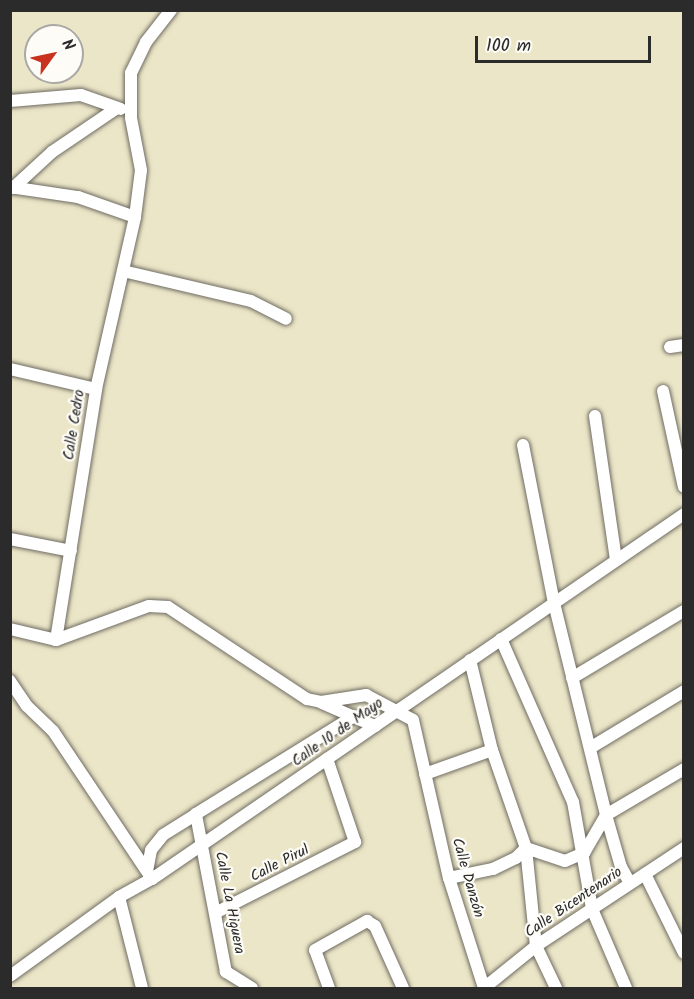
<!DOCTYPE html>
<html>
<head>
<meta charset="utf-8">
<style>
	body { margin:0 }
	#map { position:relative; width:694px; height:999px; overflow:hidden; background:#ece6c8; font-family:Kalam,sans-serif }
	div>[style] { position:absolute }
	.roads { filter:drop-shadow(0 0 2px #6f6c62) drop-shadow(0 0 2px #6f6c62) }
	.minor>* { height:12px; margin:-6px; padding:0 6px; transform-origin:6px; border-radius:6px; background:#fff }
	span { translate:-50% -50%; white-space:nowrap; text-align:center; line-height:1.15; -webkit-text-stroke:4.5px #fdfcf7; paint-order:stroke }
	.street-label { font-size:15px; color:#2b2b2b }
	.frame { position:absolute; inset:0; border:12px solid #2b2b2b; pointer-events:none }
	.north { position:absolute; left:24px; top:24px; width:60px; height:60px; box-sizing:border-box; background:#fdfcf7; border:2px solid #a9a8a5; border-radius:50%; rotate:57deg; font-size:16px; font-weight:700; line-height:24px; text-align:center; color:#2b2b2b }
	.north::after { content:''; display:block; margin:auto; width:21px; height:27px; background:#c8321e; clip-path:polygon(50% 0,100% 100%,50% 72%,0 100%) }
	.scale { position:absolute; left:475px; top:36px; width:176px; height:27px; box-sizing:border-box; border:3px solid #2b2b2b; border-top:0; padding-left:8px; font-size:18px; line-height:21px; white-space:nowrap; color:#2b2b2b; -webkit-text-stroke:4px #fdfcf7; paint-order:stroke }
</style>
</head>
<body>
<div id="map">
	<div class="roads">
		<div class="minor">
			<i style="left:10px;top:101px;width:71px;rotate:-4.8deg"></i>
			<i style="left:81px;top:95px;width:42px;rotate:19.3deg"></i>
			<i style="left:10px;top:187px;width:69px;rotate:8.4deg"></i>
			<i style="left:78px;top:197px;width:60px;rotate:19.3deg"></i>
			<i style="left:13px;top:188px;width:53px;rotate:-42.7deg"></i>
			<i style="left:52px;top:152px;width:78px;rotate:-34.1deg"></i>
			<i style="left:123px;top:271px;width:131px;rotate:13.2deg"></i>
			<i style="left:251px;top:301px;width:39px;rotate:27deg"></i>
			<i style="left:670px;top:347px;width:14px;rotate:-8deg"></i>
			<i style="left:10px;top:369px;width:88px;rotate:13.1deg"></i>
			<i style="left:663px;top:391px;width:98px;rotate:77.7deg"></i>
			<i style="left:595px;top:416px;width:146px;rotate:81.7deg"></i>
			<i style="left:523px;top:445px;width:161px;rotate:78.9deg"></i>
			<i style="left:554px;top:603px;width:218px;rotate:76.2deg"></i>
			<i style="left:606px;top:815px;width:54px;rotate:73.9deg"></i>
			<i style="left:621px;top:867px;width:18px;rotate:61deg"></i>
			<i style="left:10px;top:539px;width:62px;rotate:11.1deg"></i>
			<i style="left:10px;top:629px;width:47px;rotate:13.4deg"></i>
			<i style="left:501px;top:639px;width:178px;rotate:66.2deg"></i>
			<i style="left:573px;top:802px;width:109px;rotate:79.9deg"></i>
			<i style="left:592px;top:909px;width:86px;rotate:66.7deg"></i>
			<i style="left:56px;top:640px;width:99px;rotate:-20.1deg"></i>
			<i style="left:149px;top:606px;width:19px;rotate:3deg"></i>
			<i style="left:168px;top:607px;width:167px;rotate:33.5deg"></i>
			<i style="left:307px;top:699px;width:14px;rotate:12deg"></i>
			<i style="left:321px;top:702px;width:46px;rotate:-8.8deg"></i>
			<i style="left:366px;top:695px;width:53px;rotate:28deg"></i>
			<i style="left:413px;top:720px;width:162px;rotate:77.2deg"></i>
			<i style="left:449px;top:878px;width:115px;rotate:72.3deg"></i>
			<i style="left:56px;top:640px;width:254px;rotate:-80.9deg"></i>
			<i style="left:96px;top:389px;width:176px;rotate:-77.2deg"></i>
			<i style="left:135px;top:217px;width:47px;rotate:-82.7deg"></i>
			<i style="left:141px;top:170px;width:53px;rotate:-100.9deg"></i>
			<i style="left:131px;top:118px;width:45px;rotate:-90deg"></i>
			<i style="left:131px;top:73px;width:34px;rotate:-64deg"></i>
			<i style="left:146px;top:42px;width:41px;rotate:-52deg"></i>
			<i style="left:470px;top:660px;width:93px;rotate:76.3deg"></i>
			<i style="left:492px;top:750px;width:104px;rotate:70.9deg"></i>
			<i style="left:526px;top:848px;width:99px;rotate:84.2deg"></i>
			<i style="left:536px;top:946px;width:47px;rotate:64.5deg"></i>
			<i style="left:572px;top:678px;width:131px;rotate:-30.9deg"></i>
			<i style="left:10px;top:681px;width:30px;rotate:56deg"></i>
			<i style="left:27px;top:706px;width:36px;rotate:44deg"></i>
			<i style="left:53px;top:731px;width:178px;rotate:56.2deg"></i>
			<i style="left:322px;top:703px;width:58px;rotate:23.5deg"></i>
			<i style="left:590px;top:748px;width:110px;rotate:-31.2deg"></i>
			<i style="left:425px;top:774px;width:71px;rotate:-19.7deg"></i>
			<i style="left:526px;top:848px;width:41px;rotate:18.4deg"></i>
			<i style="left:565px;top:861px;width:21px;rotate:-23deg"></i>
			<i style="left:584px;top:853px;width:44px;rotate:-59.9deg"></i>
			<i style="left:606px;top:815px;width:91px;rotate:-30.5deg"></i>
			<i style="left:147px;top:871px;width:21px;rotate:-79deg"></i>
			<i style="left:151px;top:850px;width:19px;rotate:-51deg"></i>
			<i style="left:163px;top:835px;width:39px;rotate:-32deg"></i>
			<i style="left:645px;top:874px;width:88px;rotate:63.7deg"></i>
			<i style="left:449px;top:878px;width:45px;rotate:-11.6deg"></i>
			<i style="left:493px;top:869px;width:25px;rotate:-26deg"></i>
			<i style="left:516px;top:858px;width:14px;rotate:-45deg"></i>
			<i style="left:119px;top:897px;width:94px;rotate:75.8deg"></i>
			<i style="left:217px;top:912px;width:155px;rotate:-26.9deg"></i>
			<i style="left:355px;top:842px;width:88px;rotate:-108.6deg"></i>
			<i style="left:10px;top:976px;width:135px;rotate:-35.9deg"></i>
			<i style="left:119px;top:897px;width:38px;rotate:-29deg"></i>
			<i style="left:152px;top:879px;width:645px;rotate:-34.45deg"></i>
			<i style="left:252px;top:988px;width:31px;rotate:-148deg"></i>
			<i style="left:226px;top:972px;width:161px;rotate:-100.8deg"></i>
			<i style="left:196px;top:814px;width:186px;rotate:-31.8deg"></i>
			<i style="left:329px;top:988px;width:40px;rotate:-110.2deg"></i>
			<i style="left:315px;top:950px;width:60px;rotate:-29.1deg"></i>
			<i style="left:367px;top:921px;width:9px;rotate:32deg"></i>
			<i style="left:375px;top:926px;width:68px;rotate:65.7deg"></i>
			<i style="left:484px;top:988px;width:67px;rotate:-38.9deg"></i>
			<i style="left:536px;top:946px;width:178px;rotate:-33.5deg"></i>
		</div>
	</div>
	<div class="street-label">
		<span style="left:75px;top:425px;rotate:-81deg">Calle Cedro</span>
		<span style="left:338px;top:733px;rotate:-35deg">Calle 10 de Mayo</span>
		<span style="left:280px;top:864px;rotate:-27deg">Calle Pirul</span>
		<span style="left:467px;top:878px;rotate:74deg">Calle Danzón</span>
		<span style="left:229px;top:903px;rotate:79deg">Calle La Higuera</span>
		<span style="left:574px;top:903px;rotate:-34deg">Calle Bicentenario</span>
	</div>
	<div class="frame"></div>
	<div class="north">N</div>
	<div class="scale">100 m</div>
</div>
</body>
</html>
